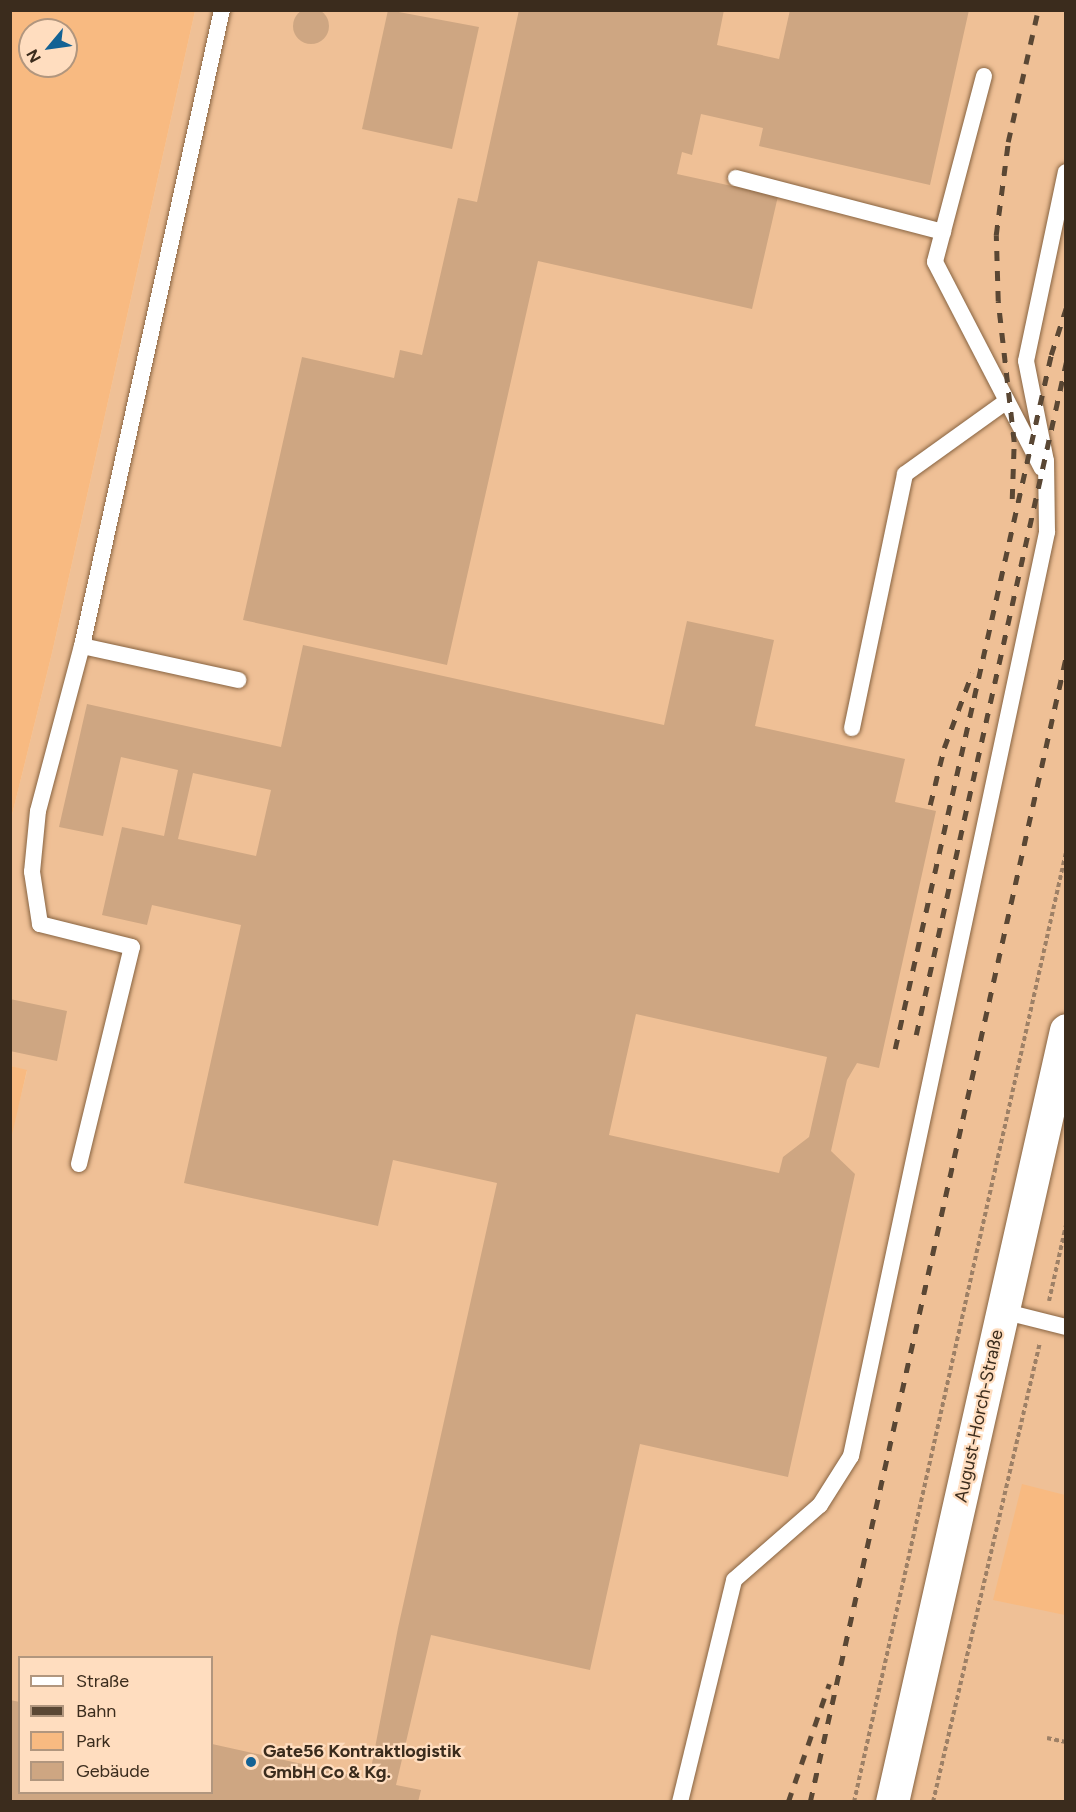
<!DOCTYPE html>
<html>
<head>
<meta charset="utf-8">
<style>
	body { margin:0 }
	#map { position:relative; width:1076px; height:1812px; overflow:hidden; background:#f7cea9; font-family:Figtree,sans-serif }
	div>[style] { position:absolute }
	.built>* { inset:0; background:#efc096 }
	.green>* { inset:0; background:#f8ba81 }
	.building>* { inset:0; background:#cea682 }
	.round { border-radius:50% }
	.path>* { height:4px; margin-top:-2px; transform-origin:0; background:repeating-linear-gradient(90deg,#9d8066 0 4.5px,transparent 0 7.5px) }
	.roads { filter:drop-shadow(0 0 2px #876341) drop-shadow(0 0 2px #876341) }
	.service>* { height:16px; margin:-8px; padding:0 8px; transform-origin:8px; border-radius:8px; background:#fff }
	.secondary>* { height:33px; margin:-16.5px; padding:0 16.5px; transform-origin:16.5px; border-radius:16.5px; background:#fff }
	.rail>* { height:4.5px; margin-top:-2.25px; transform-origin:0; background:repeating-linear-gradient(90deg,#5a4734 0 10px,transparent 0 20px) }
	.dots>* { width:16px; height:16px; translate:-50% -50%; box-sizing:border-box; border:3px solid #ffddbf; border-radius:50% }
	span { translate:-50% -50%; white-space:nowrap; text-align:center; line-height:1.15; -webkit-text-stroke:4.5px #ffddbf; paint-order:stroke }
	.street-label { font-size:18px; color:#3b2c1d }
	.poi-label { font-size:18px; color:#3b2c1d; font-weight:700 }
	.left { translate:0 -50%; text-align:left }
	.frame { position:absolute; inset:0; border:12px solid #3b2c1d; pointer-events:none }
	.legend { position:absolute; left:18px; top:1656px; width:195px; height:138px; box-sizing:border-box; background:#ffddbf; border:2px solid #b1967e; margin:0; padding:8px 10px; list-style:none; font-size:18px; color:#3b2c1d }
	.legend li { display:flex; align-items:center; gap:12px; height:30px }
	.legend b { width:30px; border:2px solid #b1967e }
	.north { position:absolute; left:18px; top:18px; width:60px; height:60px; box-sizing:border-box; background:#ffddbf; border:2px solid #b1967e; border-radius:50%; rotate:241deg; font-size:16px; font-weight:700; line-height:24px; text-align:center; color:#3b2c1d }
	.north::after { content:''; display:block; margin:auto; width:21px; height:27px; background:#136294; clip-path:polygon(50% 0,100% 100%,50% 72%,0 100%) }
</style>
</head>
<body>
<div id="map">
	<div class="built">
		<i style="clip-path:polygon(evenodd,195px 11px,1065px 11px,1065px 1801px,11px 1801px,10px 1139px,27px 1071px,11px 1066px,11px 819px,52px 653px,195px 11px,20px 1658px,212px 1658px,212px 1792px,20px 1792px,20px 1658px)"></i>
	</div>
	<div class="green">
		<i style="clip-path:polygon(evenodd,11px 10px,195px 11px,52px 653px,11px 819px,11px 10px,30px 30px,66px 30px,66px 66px,30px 66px,30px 30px)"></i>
		<i style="clip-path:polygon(11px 1066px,27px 1070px,11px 1139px,10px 1066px)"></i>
		<i style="clip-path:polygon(1022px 1484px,1065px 1495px,1065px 1615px,993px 1600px)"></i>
	</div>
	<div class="building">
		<i class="round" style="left:293px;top:8px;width:36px;height:36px"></i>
		<i style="clip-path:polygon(388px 10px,479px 27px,452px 149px,362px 129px)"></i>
		<i style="clip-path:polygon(519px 10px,724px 10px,717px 45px,779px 59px,790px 10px,969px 10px,930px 185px,759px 146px,763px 128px,701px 114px,692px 155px,682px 152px,677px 174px,778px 196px,752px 309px,538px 261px,447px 665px,243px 620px,302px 357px,394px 378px,400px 350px,422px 355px,458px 198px,477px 202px)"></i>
		<i style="clip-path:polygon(evenodd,687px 621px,774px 640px,755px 726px,905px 759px,895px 802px,936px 811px,879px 1068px,857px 1063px,847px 1080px,831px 1151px,855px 1174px,788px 1477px,640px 1444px,590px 1670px,431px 1635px,396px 1785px,421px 1790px,418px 1802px,10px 1802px,10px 1700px,20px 1702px,20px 1792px,212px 1792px,212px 1744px,369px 1779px,398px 1628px,497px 1183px,393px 1160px,378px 1226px,184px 1183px,241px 925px,152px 905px,147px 925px,102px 915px,122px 827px,164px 836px,178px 770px,121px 757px,103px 836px,59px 827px,87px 704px,281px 747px,303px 645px,664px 725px,687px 621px,193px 773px,271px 790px,256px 856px,178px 839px,193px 773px,687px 621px,636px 1014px,827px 1057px,809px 1137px,783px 1157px,779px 1173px,609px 1135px,636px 1014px)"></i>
		<i style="clip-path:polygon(10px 999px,67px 1011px,57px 1061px,10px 1051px)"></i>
	</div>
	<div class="path">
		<i style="left:1049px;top:1301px;width:78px;rotate:-77.4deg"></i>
		<i style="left:1047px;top:1738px;width:19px;rotate:12deg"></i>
		<i style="left:854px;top:1802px;width:973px;rotate:-77.42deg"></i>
		<i style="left:933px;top:1802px;width:470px;rotate:-76.9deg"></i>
	</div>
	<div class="roads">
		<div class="service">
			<i style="left:984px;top:76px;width:192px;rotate:104.8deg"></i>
			<i style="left:935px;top:262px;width:232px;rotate:62.6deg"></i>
			<i style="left:736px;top:178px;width:214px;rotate:14.6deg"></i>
			<i style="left:82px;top:646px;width:160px;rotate:12.3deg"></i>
			<i style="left:852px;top:728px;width:259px;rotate:-78.2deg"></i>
			<i style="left:905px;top:474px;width:125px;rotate:-35.6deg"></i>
			<i style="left:79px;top:1164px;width:223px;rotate:-76.3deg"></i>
			<i style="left:132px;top:947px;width:95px;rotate:-166deg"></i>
			<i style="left:40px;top:924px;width:53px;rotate:-98.7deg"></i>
			<i style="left:32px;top:872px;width:61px;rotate:-84.4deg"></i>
			<i style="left:38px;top:811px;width:171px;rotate:-75.1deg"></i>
			<i style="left:82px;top:646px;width:651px;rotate:-77.59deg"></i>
			<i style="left:1002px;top:1311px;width:66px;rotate:14deg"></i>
			<i style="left:680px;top:1802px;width:228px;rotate:-76.3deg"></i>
			<i style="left:734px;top:1580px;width:114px;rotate:-41.1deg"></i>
			<i style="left:820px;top:1505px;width:58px;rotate:-57.7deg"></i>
			<i style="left:851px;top:1456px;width:945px;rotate:-78.02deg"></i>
			<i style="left:1047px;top:532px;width:71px;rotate:-90.8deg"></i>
			<i style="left:1046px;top:461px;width:102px;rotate:-101.3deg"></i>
			<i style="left:1026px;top:361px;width:193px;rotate:-78.1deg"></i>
		</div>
		<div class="secondary">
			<i style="left:892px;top:1802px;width:791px;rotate:-77.3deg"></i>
		</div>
	</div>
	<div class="rail">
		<i style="left:1012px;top:499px;width:57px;rotate:-88deg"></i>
		<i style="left:1014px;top:442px;width:142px;rotate:-96.5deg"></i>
		<i style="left:998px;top:301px;width:66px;rotate:-91.7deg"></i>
		<i style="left:996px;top:235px;width:94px;rotate:-82.6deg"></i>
		<i style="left:1008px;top:142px;width:135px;rotate:-77.2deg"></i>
		<i style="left:930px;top:805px;width:59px;rotate:-76.2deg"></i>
		<i style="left:944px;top:748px;width:80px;rotate:-69.5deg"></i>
		<i style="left:916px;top:1035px;width:689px;rotate:-77.42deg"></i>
		<i style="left:895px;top:1049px;width:711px;rotate:-77.33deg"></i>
		<i style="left:1051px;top:355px;width:49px;rotate:-72.3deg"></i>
		<i style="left:788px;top:1802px;width:125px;rotate:-70.8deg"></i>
		<i style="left:810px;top:1802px;width:1173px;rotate:-77.4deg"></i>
	</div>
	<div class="dots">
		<i style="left:251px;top:1762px;background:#136294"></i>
	</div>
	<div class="street-label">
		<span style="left:979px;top:1416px;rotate:-78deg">August-Horch-Straße</span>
	</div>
	<div class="poi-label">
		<span class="left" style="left:263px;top:1762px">Gate56 Kontraktlogistik<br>GmbH Co &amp; Kg.</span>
	</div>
	<div class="frame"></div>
	<ul class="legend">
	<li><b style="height:8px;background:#fff"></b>Straße</li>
	<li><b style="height:8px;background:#5a4734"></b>Bahn</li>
	<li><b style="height:16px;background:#f8ba81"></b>Park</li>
	<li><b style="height:16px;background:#cea682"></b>Gebäude</li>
	</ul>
	<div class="north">N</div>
</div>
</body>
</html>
